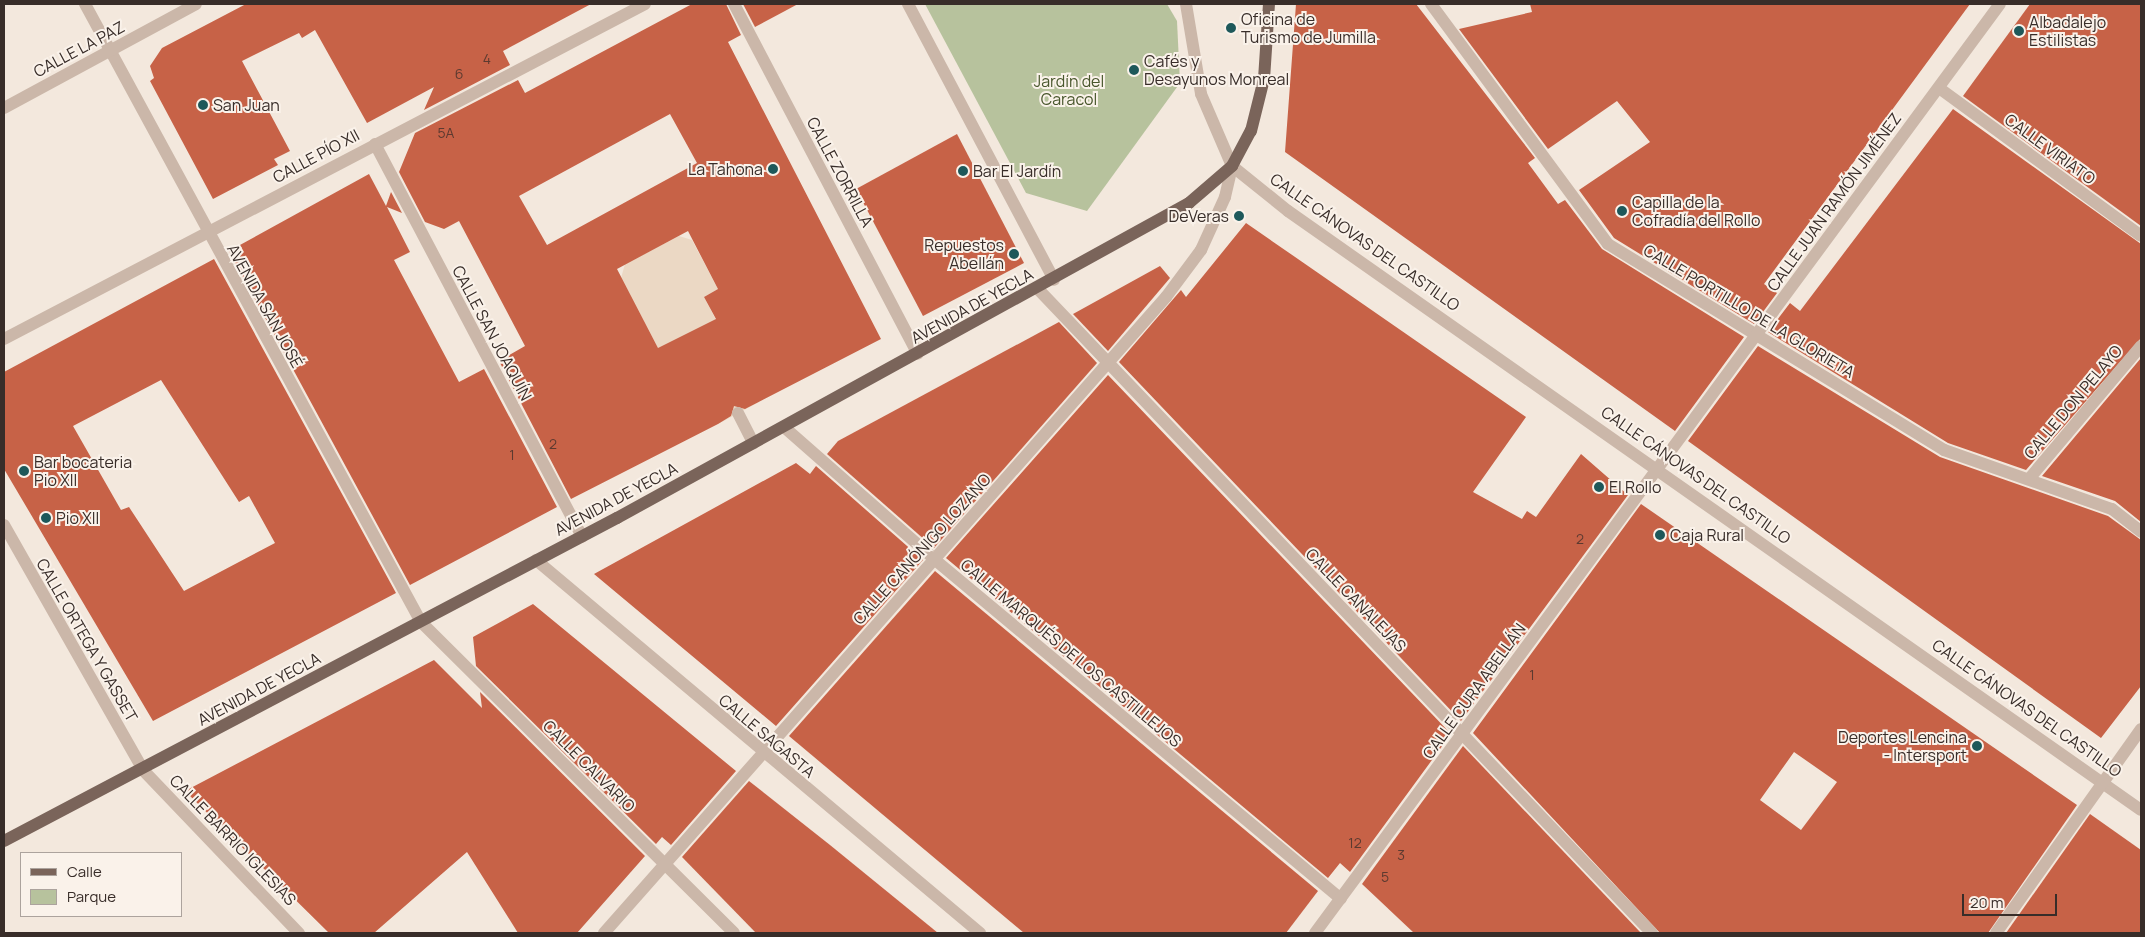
<!DOCTYPE html>
<html>
<head>
<meta charset="utf-8">
<style>
	body { margin:0 }
	#map { position:relative; width:2145px; height:937px; overflow:hidden; background:#f3e8dd; font-family:Manrope,sans-serif }
	div>[style] { position:absolute }
	.green>* { inset:0; background:#b7c29d }
	.plaza>* { inset:0; background:#ebd8c4 }
	.building>* { inset:0; background:#c76247 }
	.street>* { height:12px; margin:-6px; padding:0 6px; transform-origin:6px; border-radius:6px; background:#cbb7a9 }
	.primary>* { height:12px; margin:-6px; padding:0 6px; transform-origin:6px; border-radius:6px; background:#7a645a }
	.dots>* { width:14px; height:14px; translate:-50% -50%; box-sizing:border-box; border:2px solid #faf2ea; border-radius:50% }
	span { translate:-50% -50%; white-space:nowrap; text-align:center; line-height:1.15; -webkit-text-stroke:4px #faf2ea; paint-order:stroke }
	.number-label { font-size:14px; color:#5c3a30 }
	.number-label span { -webkit-text-stroke-width:0 }
	.poi-label { font-size:16px; color:#382d29 }
	.left { translate:0 -50%; text-align:left }
	.right { translate:-100% -50%; text-align:right }
	.street-label { font-size:16px; color:#382d29 }
	.park-label { font-size:16px; color:#48562c }
	.frame { position:absolute; inset:0; border:5px solid #382d29; pointer-events:none }
	.legend { position:absolute; left:20px; top:852px; width:162px; height:65px; box-sizing:border-box; background:#faf2ea; border:1px solid #aca39d; margin:0; padding:6px 9px; list-style:none; font-size:15px; color:#382d29 }
	.legend li { display:flex; align-items:center; gap:10px; height:25px }
	.legend b { width:25px; border:1px solid #aca39d }
	.scale { position:absolute; left:1962px; top:894px; width:95px; height:22px; box-sizing:border-box; border:2px solid #382d29; border-top:0; padding-left:6px; font-size:15px; line-height:18px; white-space:nowrap; color:#382d29; -webkit-text-stroke:4px #faf2ea; paint-order:stroke }
</style>
</head>
<body>
<div id="map">
	<div class="green">
		<i style="clip-path:polygon(925px 4px,1167px 4px,1177px 21px,1180px 83px,1087px 211px,1026px 193px)"></i>
	</div>
	<div class="plaza">
		<i style="clip-path:polygon(679px 236px,692px 240px,718px 289px,704px 297px,759px 402px,718px 424px,658px 348px,621px 278px,625px 264px)"></i>
	</div>
	<div class="building">
		<i style="clip-path:polygon(246px 4px,591px 4px,503px 51px,510px 65px,424px 110px,434px 87px,367px 123px,315px 30px,302px 38px,299px 33px,242px 61px,290px 151px,274px 159px,278px 165px,213px 199px,150px 81px,154px 78px,150px 66px,162px 48px)"></i>
		<i style="clip-path:polygon(evenodd,692px 4px,726px 4px,741px 35px,728px 42px,881px 339px,745px 409px,734px 406px,731px 416px,718px 424px,571px 499px,499px 361px,525px 346px,459px 221px,444px 229px,425px 222px,399px 172px,415px 133px,518px 80px,525px 93px,692px 4px,670px 114px,697px 163px,547px 245px,519px 196px,670px 114px,692px 4px,688px 231px,718px 289px,704px 297px,716px 319px,658px 348px,617px 269px,688px 231px)"></i>
		<i style="clip-path:polygon(743px 4px,798px 4px,755px 27px)"></i>
		<i style="clip-path:polygon(1296px 4px,1416px 4px,1535px 158px,1528px 163px,1558px 204px,1565px 200px,1602px 249px,1744px 337px,1675px 431px,1285px 152px)"></i>
		<i style="clip-path:polygon(1530px 4px,1970px 4px,1764px 284px,1777px 293px,1754px 324px,1614px 238px,1579px 190px,1650px 142px,1617px 101px,1548px 149px,1459px 29px,1532px 12px)"></i>
		<i style="clip-path:polygon(2030px 4px,2141px 4px,2141px 226px,1963px 96px)"></i>
		<i style="clip-path:polygon(1953px 109px,2141px 244px,2141px 338px,2026px 470px,1948px 443px,1768px 332px,1790px 303px,1800px 311px)"></i>
		<i style="clip-path:polygon(957px 134px,1024px 263px,923px 316px,856px 189px)"></i>
		<i style="clip-path:polygon(369px 174px,386px 206px,391px 192px,402px 213px,387px 207px,410px 252px,394px 260px,459px 382px,484px 369px,557px 507px,410px 585px,229px 251px)"></i>
		<i style="clip-path:polygon(1246px 223px,1526px 417px,1473px 492px,1522px 519px,1527px 511px,1536px 517px,1581px 454px,1628px 495px,1461px 721px,1119px 362px,1181px 290px,1186px 297px)"></i>
		<i style="clip-path:polygon(evenodd,214px 259px,396px 593px,153px 721px,4px 469px,4px 372px,214px 259px,161px 380px,239px 502px,249px 496px,275px 543px,184px 591px,129px 507px,121px 510px,73px 426px,161px 380px)"></i>
		<i style="clip-path:polygon(1160px 266px,1170px 278px,1108px 351px,1073px 314px)"></i>
		<i style="clip-path:polygon(1059px 322px,1097px 363px,934px 548px,827px 454px,838px 441px)"></i>
		<i style="clip-path:polygon(1758px 346px,1940px 457px,2108px 516px,2141px 540px,2141px 686px,2101px 738px,1688px 441px)"></i>
		<i style="clip-path:polygon(2141px 358px,2141px 522px,2115px 501px,2042px 476px)"></i>
		<i style="clip-path:polygon(1108px 375px,1451px 734px,1350px 872px,1340px 863px,1328px 878px,946px 558px)"></i>
		<i style="clip-path:polygon(796px 463px,810px 474px,816px 466px,923px 560px,776px 726px,594px 574px)"></i>
		<i style="clip-path:polygon(evenodd,1641px 504px,2077px 805px,1988px 933px,1660px 933px,1473px 733px,1641px 504px,1794px 752px,1837px 782px,1801px 830px,1760px 800px,1794px 752px)"></i>
		<i style="clip-path:polygon(935px 571px,1318px 891px,1286px 933px,1024px 933px,789px 736px)"></i>
		<i style="clip-path:polygon(533px 604px,736px 771px,671px 845px,662px 837px,656px 844px,476px 666px,473px 637px)"></i>
		<i style="clip-path:polygon(434px 660px,482px 708px,480px 692px,645px 856px,577px 933px,518px 933px,467px 852px,374px 933px,329px 933px,185px 791px)"></i>
		<i style="clip-path:polygon(1463px 746px,1641px 933px,1414px 933px,1362px 884px)"></i>
		<i style="clip-path:polygon(749px 781px,830px 845px,938px 933px,756px 933px,682px 857px)"></i>
		<i style="clip-path:polygon(2090px 814px,2141px 850px,2141px 933px,2006px 933px)"></i>
	</div>
	<div class="street">
		<i style="left:85px;top:4px;width:703px;rotate:61.47deg"></i>
		<i style="left:421px;top:622px;width:441px;rotate:44.8deg"></i>
		<i style="left:734px;top:4px;width:395px;rotate:62.3deg"></i>
		<i style="left:908px;top:4px;width:312px;rotate:62.1deg"></i>
		<i style="left:1186px;top:4px;width:91px;rotate:80.5deg"></i>
		<i style="left:1201px;top:94px;width:78px;rotate:66.7deg"></i>
		<i style="left:1232px;top:166px;width:72px;rotate:38.8deg"></i>
		<i style="left:1288px;top:211px;width:1042px;rotate:35.08deg"></i>
		<i style="left:1431px;top:4px;width:298px;rotate:53.6deg"></i>
		<i style="left:1608px;top:244px;width:394px;rotate:31.5deg"></i>
		<i style="left:1944px;top:450px;width:178px;rotate:19.4deg"></i>
		<i style="left:2112px;top:509px;width:37px;rotate:38deg"></i>
		<i style="left:1939px;top:88px;width:250px;rotate:36.2deg"></i>
		<i style="left:4px;top:108px;width:218px;rotate:-28.4deg"></i>
		<i style="left:375px;top:144px;width:444px;rotate:62.2deg"></i>
		<i style="left:1038px;top:289px;width:890px;rotate:46.37deg"></i>
		<i style="left:4px;top:339px;width:723px;rotate:-27.59deg"></i>
		<i style="left:738px;top:413px;width:34px;rotate:63deg"></i>
		<i style="left:784px;top:427px;width:200px;rotate:41.3deg"></i>
		<i style="left:934px;top:559px;width:530px;rotate:39.87deg"></i>
		<i style="left:2029px;top:479px;width:174px;rotate:-49.9deg"></i>
		<i style="left:4px;top:525px;width:282px;rotate:60.4deg"></i>
		<i style="left:143px;top:770px;width:226px;rotate:46.3deg"></i>
		<i style="left:536px;top:560px;width:580px;rotate:40.03deg"></i>
		<i style="left:604px;top:933px;width:849px;rotate:-48.53deg"></i>
		<i style="left:1166px;top:297px;width:59px;rotate:-53.3deg"></i>
		<i style="left:1201px;top:250px;width:58px;rotate:-65.6deg"></i>
		<i style="left:1225px;top:197px;width:32px;rotate:-77deg"></i>
		<i style="left:1315px;top:933px;width:1154px;rotate:-53.6deg"></i>
		<i style="left:1996px;top:933px;width:250px;rotate:-54.6deg"></i>
	</div>
	<div class="primary">
		<i style="left:4px;top:841px;width:693px;rotate:-27.79deg"></i>
		<i style="left:617px;top:518px;width:653px;rotate:-28.84deg"></i>
		<i style="left:1189px;top:203px;width:57px;rotate:-40.7deg"></i>
		<i style="left:1232px;top:166px;width:40px;rotate:-62deg"></i>
		<i style="left:1251px;top:131px;width:54px;rotate:-76deg"></i>
		<i style="left:1264px;top:79px;width:75px;rotate:-86.2deg"></i>
	</div>
	<div class="dots">
		<i style="left:1231px;top:28px;background:#1e585a"></i>
		<i style="left:2019px;top:31px;background:#1e585a"></i>
		<i style="left:1134px;top:70px;background:#1e585a"></i>
		<i style="left:203px;top:105px;background:#1e585a"></i>
		<i style="left:773px;top:169px;background:#1e585a"></i>
		<i style="left:963px;top:171px;background:#1e585a"></i>
		<i style="left:1622px;top:211px;background:#1e585a"></i>
		<i style="left:1239px;top:216px;background:#1e585a"></i>
		<i style="left:1014px;top:254px;background:#1e585a"></i>
		<i style="left:24px;top:471px;background:#1e585a"></i>
		<i style="left:1599px;top:487px;background:#1e585a"></i>
		<i style="left:46px;top:518px;background:#1e585a"></i>
		<i style="left:1660px;top:535px;background:#1e585a"></i>
		<i style="left:1977px;top:746px;background:#1e585a"></i>
	</div>
	<div class="number-label">
		<span style="left:487px;top:59px">4</span>
		<span style="left:459px;top:74px">6</span>
		<span style="left:446px;top:133px">5A</span>
		<span style="left:553px;top:444px">2</span>
		<span style="left:512px;top:455px">1</span>
		<span style="left:1580px;top:539px">2</span>
		<span style="left:1532px;top:675px">1</span>
		<span style="left:1355px;top:843px">12</span>
		<span style="left:1401px;top:855px">3</span>
		<span style="left:1385px;top:877px">5</span>
	</div>
	<div class="poi-label">
		<span class="left" style="left:1241px;top:28px">Oficina de<br>Turismo de Jumilla</span>
		<span class="left" style="left:2029px;top:31px">Albadalejo<br>Estilistas</span>
		<span class="left" style="left:1144px;top:70px">Cafés y<br>Desayunos Monreal</span>
		<span class="left" style="left:213px;top:105px">San Juan</span>
		<span class="right" style="left:763px;top:169px">La Tahona</span>
		<span class="left" style="left:973px;top:171px">Bar El Jardín</span>
		<span class="left" style="left:1632px;top:211px">Capilla de la<br>Cofradía del Rollo</span>
		<span class="right" style="left:1229px;top:216px">DeVeras</span>
		<span class="right" style="left:1004px;top:254px">Repuestos<br>Abellán</span>
		<span class="left" style="left:34px;top:471px">Bar bocateria<br>Pio XII</span>
		<span class="left" style="left:1609px;top:487px">El Rollo</span>
		<span class="left" style="left:56px;top:518px">Pio XII</span>
		<span class="left" style="left:1670px;top:535px">Caja Rural</span>
		<span class="right" style="left:1967px;top:746px">Deportes Lencina<br>- Intersport</span>
	</div>
	<div class="street-label">
		<span style="left:79px;top:49px;rotate:-28deg">CALLE LA PAZ</span>
		<span style="left:2050px;top:149px;rotate:36deg">CALLE VIRIATO</span>
		<span style="left:316px;top:156px;rotate:-28deg">CALLE PÍO XII</span>
		<span style="left:840px;top:172px;rotate:62deg">CALLE ZORRILLA</span>
		<span style="left:1834px;top:202px;rotate:-54deg">CALLE JUAN RAMÓN JIMÉNEZ</span>
		<span style="left:1365px;top:242px;rotate:35deg">CALLE CÁNOVAS DEL CASTILLO</span>
		<span style="left:265px;top:306px;rotate:61deg">AVENIDA SAN JOSÉ</span>
		<span style="left:972px;top:306px;rotate:-29deg">AVENIDA DE YECLA</span>
		<span style="left:1749px;top:311px;rotate:31deg">CALLE PORTILLO DE LA GLORIETA</span>
		<span style="left:492px;top:333px;rotate:62deg">CALLE SAN JOAQUÍN</span>
		<span style="left:2073px;top:402px;rotate:-50deg">CALLE DON PELAYO</span>
		<span style="left:1696px;top:475px;rotate:35deg">CALLE CÁNOVAS DEL CASTILLO</span>
		<span style="left:616px;top:499px;rotate:-28deg">AVENIDA DE YECLA</span>
		<span style="left:922px;top:549px;rotate:-48deg">CALLE CANÓNIGO LOZANO</span>
		<span style="left:1356px;top:600px;rotate:46deg">CALLE CANALEJAS</span>
		<span style="left:87px;top:640px;rotate:60deg">CALLE ORTEGA Y GASSET</span>
		<span style="left:1071px;top:653px;rotate:40deg">CALLE MARQUÉS DE LOS CASTILLEJOS</span>
		<span style="left:259px;top:689px;rotate:-28deg">AVENIDA DE YECLA</span>
		<span style="left:1474px;top:691px;rotate:-54deg">CALLE CURA ABELLÁN</span>
		<span style="left:2027px;top:708px;rotate:35deg">CALLE CÁNOVAS DEL CASTILLO</span>
		<span style="left:767px;top:736px;rotate:40deg">CALLE SAGASTA</span>
		<span style="left:589px;top:766px;rotate:45deg">CALLE CALVARIO</span>
		<span style="left:233px;top:840px;rotate:46deg">CALLE BARRIO IGLESIAS</span>
	</div>
	<div class="park-label">
		<span style="left:1069px;top:90px">Jardín del<br>Caracol</span>
	</div>
	<div class="frame"></div>
	<ul class="legend">
	<li><b style="height:6px;background:#7a645a"></b>Calle</li>
	<li><b style="height:14px;background:#b7c29d"></b>Parque</li>
	</ul>
	<div class="scale">20 m</div>
</div>
</body>
</html>
